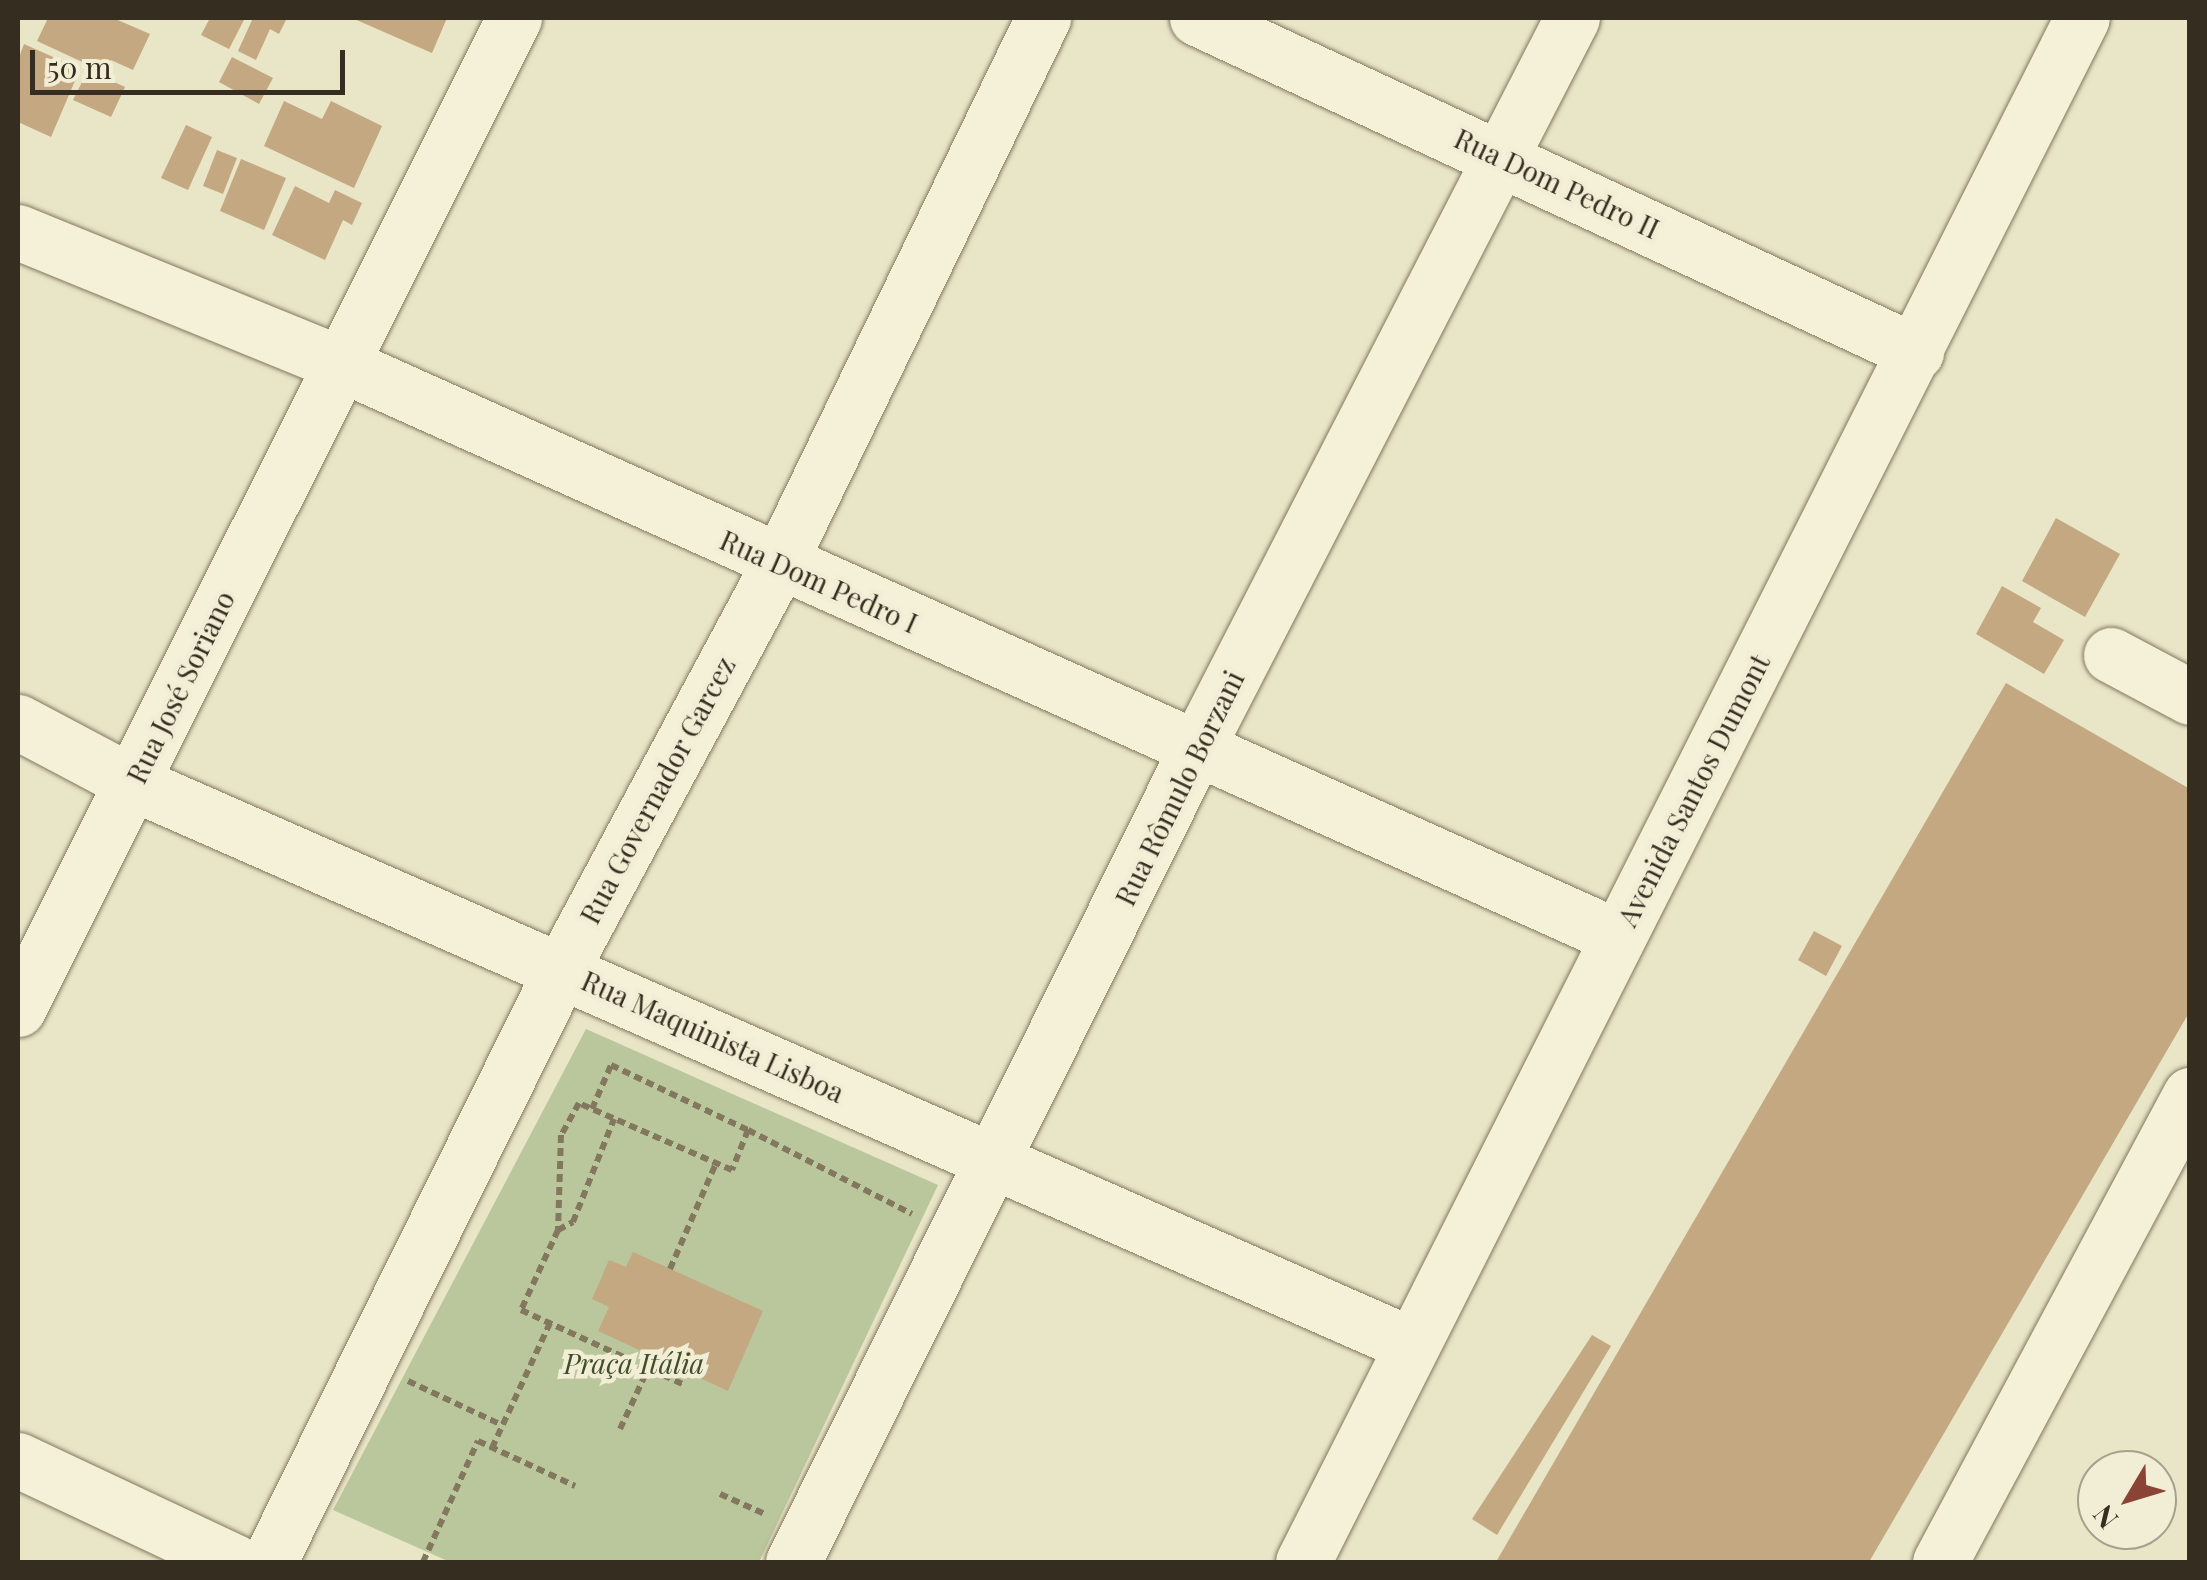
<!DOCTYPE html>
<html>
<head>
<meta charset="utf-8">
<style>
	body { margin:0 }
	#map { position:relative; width:2207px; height:1580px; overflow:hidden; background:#e9e5c7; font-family:"Playfair Display",serif }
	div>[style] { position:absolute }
	.green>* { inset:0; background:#bac69c }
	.building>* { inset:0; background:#c3a881 }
	.path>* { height:6px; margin-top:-3px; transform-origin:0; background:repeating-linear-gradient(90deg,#83785e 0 8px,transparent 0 13px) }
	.roads { filter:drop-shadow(0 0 2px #83785e) drop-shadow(0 0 2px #83785e) }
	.minor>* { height:55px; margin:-27.5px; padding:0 27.5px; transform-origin:27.5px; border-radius:27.5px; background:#f5f1d9 }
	span { translate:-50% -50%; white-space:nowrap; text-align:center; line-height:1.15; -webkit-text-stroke:9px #f2eed6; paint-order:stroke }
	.street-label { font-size:28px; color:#352e20 }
	.park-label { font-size:28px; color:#3f4f29; font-style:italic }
	.frame { position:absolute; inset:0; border:20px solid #352e20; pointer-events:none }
	.north { position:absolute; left:2077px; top:1450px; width:100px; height:100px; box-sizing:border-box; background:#f2eed6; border:2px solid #a6a18d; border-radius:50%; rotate:232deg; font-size:28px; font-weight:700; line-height:40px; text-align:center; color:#352e20 }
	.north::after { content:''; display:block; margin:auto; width:35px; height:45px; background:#8b4335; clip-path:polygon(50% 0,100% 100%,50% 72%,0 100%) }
	.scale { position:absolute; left:30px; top:50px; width:315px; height:45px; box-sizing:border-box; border:5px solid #352e20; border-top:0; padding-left:12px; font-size:30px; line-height:35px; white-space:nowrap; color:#352e20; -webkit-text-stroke:8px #f2eed6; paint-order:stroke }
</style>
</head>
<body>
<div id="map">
	<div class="green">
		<i style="clip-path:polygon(586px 1029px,938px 1185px,759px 1562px,450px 1562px,333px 1510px)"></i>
	</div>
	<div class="building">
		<i style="clip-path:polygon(48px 18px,113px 18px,150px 34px,133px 70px,111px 60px,106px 73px,37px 41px)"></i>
		<i style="clip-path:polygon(210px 18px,245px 18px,229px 49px,201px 35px)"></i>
		<i style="clip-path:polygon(253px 18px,287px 18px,279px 34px,270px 29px,256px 60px,238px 51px)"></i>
		<i style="clip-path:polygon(352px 18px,447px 18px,432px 53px)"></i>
		<i style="clip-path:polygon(24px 44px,80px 69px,51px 137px,18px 122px,18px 60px)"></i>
		<i style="clip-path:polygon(232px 57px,273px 78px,259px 104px,219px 82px)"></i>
		<i style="clip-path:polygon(88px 70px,125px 87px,111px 117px,73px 100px)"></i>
		<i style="clip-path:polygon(284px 101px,322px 119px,331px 101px,382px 126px,354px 188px,264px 146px)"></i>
		<i style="clip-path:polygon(186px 125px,212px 137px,188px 190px,161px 178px)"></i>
		<i style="clip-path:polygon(217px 150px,237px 158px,223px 194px,203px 186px)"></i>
		<i style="clip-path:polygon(241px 159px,286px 178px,264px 230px,220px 211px)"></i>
		<i style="clip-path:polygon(295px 186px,329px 203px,335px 190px,362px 203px,352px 225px,343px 220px,325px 260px,272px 235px)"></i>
		<i style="clip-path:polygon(2056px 518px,2120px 554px,2085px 617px,2022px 581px)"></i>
		<i style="clip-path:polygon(2002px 586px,2041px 608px,2033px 622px,2064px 640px,2044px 674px,1976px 634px)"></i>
		<i style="clip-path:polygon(2006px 683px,2190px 789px,2190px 1011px,1869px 1562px,1496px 1562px)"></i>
		<i style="clip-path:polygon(1814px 931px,1842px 946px,1826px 976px,1798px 960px)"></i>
		<i style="clip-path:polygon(633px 1252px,763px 1311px,728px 1391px,598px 1331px,609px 1307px,592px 1299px,609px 1260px,626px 1267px)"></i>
		<i style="clip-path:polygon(1592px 1335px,1611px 1346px,1497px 1535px,1472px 1519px)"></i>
	</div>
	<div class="path">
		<i style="left:592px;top:1109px;width:48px;rotate:-66.6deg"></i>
		<i style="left:611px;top:1065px;width:152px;rotate:25.4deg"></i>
		<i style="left:748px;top:1130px;width:43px;rotate:111.8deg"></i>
		<i style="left:732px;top:1170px;width:167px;rotate:-156.4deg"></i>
		<i style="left:579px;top:1103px;width:37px;rotate:119deg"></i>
		<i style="left:561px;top:1135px;width:95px;rotate:91.8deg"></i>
		<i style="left:558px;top:1230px;width:88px;rotate:114.8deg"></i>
		<i style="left:521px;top:1310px;width:180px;rotate:24.6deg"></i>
		<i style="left:748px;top:1130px;width:184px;rotate:27.1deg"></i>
		<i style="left:558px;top:1230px;width:17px;rotate:-28deg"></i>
		<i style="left:573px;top:1222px;width:111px;rotate:-68.3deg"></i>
		<i style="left:670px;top:1269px;width:116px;rotate:-66.5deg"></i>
		<i style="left:408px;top:1381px;width:104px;rotate:25.1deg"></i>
		<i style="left:620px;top:1429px;width:66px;rotate:-65deg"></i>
		<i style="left:492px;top:1448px;width:138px;rotate:-65.1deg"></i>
		<i style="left:720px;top:1494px;width:49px;rotate:24deg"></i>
		<i style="left:423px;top:1562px;width:133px;rotate:-65.6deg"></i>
		<i style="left:478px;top:1441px;width:107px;rotate:24.9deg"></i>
	</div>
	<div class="roads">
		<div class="minor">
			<i style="left:1197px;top:18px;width:793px;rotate:24.92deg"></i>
			<i style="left:18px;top:232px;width:347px;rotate:22.2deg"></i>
			<i style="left:339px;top:363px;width:1402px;rotate:24.17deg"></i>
			<i style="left:2111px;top:655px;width:89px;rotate:28deg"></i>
			<i style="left:18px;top:722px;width:130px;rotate:27.9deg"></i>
			<i style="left:133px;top:783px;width:1395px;rotate:23.72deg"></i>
			<i style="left:18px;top:1009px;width:1108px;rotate:-63.41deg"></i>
			<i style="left:18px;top:1460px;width:240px;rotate:25.2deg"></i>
			<i style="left:269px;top:1562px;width:662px;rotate:-63.74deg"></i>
			<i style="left:562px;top:968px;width:459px;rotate:-61.8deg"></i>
			<i style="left:779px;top:563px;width:606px;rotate:-64.15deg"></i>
			<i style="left:793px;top:1562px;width:905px;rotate:-63.63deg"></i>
			<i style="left:1195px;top:751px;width:824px;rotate:-62.78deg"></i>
			<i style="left:1303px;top:1562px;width:1729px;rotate:-63.23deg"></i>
			<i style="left:1940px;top:1562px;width:530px;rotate:-61.84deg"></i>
		</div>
	</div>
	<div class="street-label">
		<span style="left:1557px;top:183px;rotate:25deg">Rua Dom Pedro II</span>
		<span style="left:819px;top:581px;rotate:24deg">Rua Dom Pedro I</span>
		<span style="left:180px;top:687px;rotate:-64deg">Rua José Soriano</span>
		<span style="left:1179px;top:788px;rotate:-64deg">Rua Rômulo Borzani</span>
		<span style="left:657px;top:790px;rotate:-62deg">Rua Governador Garcez</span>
		<span style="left:1693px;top:790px;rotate:-63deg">Avenida Santos Dumont</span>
		<span style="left:713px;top:1036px;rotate:24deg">Rua Maquinista Lisboa</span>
	</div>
	<div class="park-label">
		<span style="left:634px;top:1363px">Praça Itália</span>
	</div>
	<div class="frame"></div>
	<div class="north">N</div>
	<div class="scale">50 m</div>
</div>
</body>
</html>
